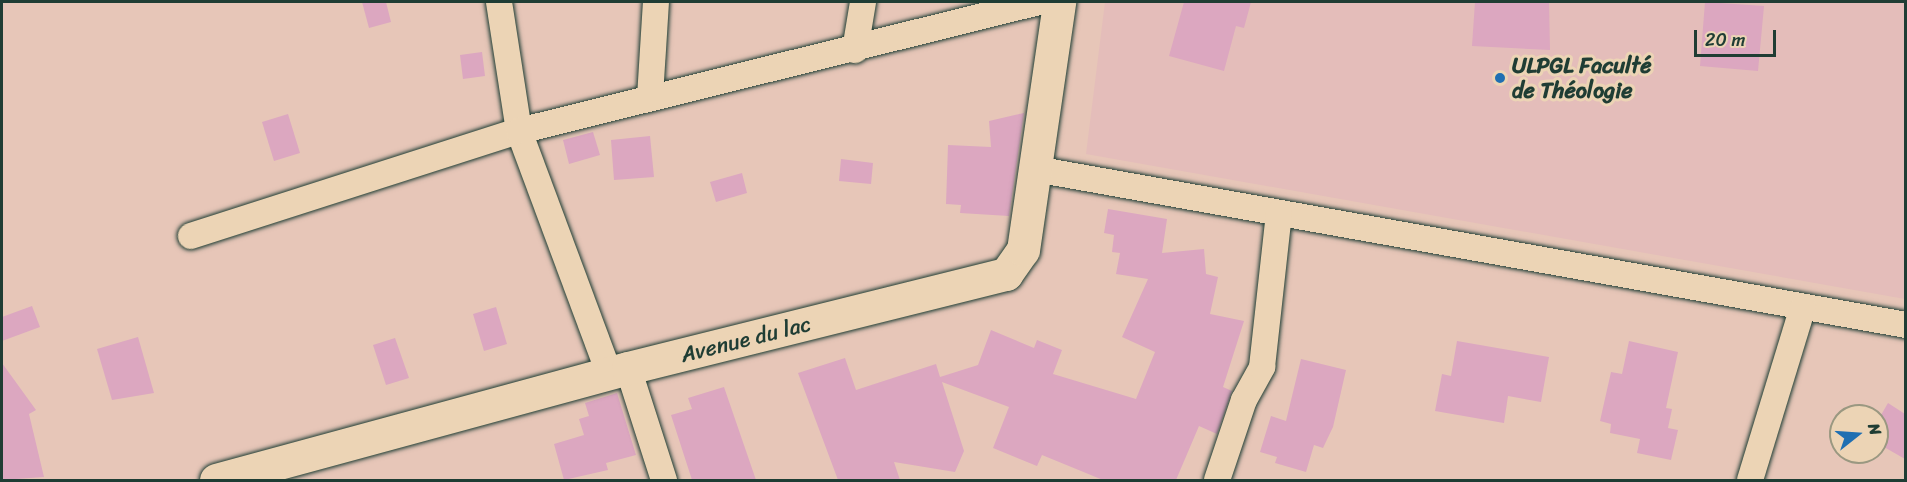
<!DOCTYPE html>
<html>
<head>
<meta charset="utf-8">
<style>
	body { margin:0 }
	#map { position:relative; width:1907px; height:482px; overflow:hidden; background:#e7c6b8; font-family:Sriracha,sans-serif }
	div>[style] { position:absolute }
	.built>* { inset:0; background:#e4bdba }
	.building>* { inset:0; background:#dca7c0 }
	.roads { filter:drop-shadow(0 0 2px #1f3d34) drop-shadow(0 0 2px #1f3d34) }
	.street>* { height:26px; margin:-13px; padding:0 13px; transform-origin:13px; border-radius:13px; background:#ecd4b5 }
	.secondary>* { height:33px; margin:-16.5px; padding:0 16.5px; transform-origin:16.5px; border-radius:16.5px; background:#ecd4b5 }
	.dots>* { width:16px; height:16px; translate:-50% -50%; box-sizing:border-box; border:3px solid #ecd4b5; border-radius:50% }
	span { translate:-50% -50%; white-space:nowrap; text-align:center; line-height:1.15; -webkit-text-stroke:6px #ecd4b5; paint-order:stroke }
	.poi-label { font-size:22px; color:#1f3d34; font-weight:700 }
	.left { translate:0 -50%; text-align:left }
	.street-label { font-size:22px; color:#1f3d34 }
	.frame { position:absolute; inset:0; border:3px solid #1f3d34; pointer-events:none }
	.north { position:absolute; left:1829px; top:404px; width:60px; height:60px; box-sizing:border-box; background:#ecd4b5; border:2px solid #9a9881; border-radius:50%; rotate:73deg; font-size:16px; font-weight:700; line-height:24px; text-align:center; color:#1f3d34 }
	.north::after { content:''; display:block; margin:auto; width:21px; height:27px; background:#1f6fb2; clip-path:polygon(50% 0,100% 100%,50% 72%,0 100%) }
	.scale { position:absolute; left:1694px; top:30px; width:82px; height:27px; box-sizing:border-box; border:3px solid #1f3d34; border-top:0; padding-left:8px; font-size:18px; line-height:21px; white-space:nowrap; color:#1f3d34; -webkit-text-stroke:4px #ecd4b5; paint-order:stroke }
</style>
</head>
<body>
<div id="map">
	<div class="built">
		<i style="clip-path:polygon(1105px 2px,1905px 2px,1905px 299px,1086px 154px)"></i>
	</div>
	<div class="building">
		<i style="clip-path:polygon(362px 2px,386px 2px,391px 22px,369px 28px)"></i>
		<i style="clip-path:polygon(1184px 2px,1251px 2px,1244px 28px,1236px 26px,1224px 71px,1169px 56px)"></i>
		<i style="clip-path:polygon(1475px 2px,1549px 2px,1550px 50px,1472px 46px)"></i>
		<i style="clip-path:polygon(1705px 2px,1764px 6px,1758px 71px,1700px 66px)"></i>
		<i style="clip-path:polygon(482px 52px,485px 76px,463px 79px,460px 55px)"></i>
		<i style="clip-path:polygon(1024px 113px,1009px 216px,960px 213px,961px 205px,946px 204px,948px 145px,991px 147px,989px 121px)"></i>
		<i style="clip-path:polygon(288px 114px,300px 153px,274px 161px,262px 122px)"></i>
		<i style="clip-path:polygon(593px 132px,600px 155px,569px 164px,563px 140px)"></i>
		<i style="clip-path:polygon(650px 136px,654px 177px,614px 180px,611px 140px)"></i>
		<i style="clip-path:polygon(841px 159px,873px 163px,871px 184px,839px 181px)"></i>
		<i style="clip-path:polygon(742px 173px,747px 193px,716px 202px,710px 182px)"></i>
		<i style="clip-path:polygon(1108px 209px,1167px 219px,1162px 253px,1204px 249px,1206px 274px,1218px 277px,1210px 314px,1244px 321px,1223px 387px,1232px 391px,1217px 434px,1199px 426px,1176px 480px,1103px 480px,1042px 455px,1037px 466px,993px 448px,1009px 407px,942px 382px,964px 451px,955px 472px,894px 462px,900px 480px,838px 480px,798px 373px,845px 358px,856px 390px,936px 364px,940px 377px,978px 365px,991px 330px,1034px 348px,1037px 340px,1062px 350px,1053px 374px,1136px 399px,1155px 352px,1122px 337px,1148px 279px,1116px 274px,1120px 253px,1112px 252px,1114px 235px,1104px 233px)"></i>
		<i style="clip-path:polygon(32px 306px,40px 327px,2px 341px,2px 317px)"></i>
		<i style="clip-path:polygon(496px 307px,507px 344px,484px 351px,473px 314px)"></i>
		<i style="clip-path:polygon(138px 337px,154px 393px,112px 400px,97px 349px)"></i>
		<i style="clip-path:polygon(395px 338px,409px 378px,386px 385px,373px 345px)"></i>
		<i style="clip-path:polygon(1457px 341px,1549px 357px,1541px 402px,1508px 396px,1504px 423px,1435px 411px,1442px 374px,1451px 376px)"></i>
		<i style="clip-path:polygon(1629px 341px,1678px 352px,1666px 408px,1672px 409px,1668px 428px,1678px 430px,1671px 460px,1637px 453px,1640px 439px,1610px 433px,1611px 424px,1600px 421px,1611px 372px,1622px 374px)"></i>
		<i style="clip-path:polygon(1301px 359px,1346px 370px,1333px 427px,1323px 448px,1314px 445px,1306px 472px,1275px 463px,1277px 457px,1260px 452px,1271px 416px,1286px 421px)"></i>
		<i style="clip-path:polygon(2px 363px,36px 410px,29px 414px,44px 477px,2px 480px)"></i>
		<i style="clip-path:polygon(724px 387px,756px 480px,692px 480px,671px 415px,692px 409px,688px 398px)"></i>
		<i style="clip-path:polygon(617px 393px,636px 455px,606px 463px,608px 470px,564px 480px,554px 444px,584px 435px,579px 419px,589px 416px,585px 403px)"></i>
		<i style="clip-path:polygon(1888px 403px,1905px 414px,1905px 459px,1877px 443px,1877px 422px)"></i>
	</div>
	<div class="roads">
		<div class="street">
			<i style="left:499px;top:2px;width:131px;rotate:81.2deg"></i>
			<i style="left:519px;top:131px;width:258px;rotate:69.6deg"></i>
			<i style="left:855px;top:50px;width:49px;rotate:-80.5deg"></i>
			<i style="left:650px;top:97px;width:95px;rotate:-86.4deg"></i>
			<i style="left:1035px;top:169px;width:885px;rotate:10.15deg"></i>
			<i style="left:191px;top:236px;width:344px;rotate:-17.8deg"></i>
			<i style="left:519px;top:131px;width:536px;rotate:-13.93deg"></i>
			<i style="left:628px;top:368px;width:118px;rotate:72.2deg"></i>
			<i style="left:1217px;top:480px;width:84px;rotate:-71.4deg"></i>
			<i style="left:1244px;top:400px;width:38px;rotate:-61deg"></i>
			<i style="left:1262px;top:367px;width:155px;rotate:-83.7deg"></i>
			<i style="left:1750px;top:480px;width:181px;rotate:-73deg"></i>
		</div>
		<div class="secondary">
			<i style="left:216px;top:480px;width:427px;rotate:-15.2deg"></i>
			<i style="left:628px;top:368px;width:390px;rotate:-14deg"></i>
			<i style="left:1006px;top:274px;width:29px;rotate:-55deg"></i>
			<i style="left:1023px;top:250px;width:251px;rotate:-81.7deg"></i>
		</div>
	</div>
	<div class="dots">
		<i style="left:1500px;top:78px;background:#1f6fb2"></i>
	</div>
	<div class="poi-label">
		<span class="left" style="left:1512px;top:78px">ULPGL Faculté<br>de Théologie</span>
	</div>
	<div class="street-label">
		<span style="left:746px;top:339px;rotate:-14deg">Avenue du lac</span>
	</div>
	<div class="frame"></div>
	<div class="north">N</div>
	<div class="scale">20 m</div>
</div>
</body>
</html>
